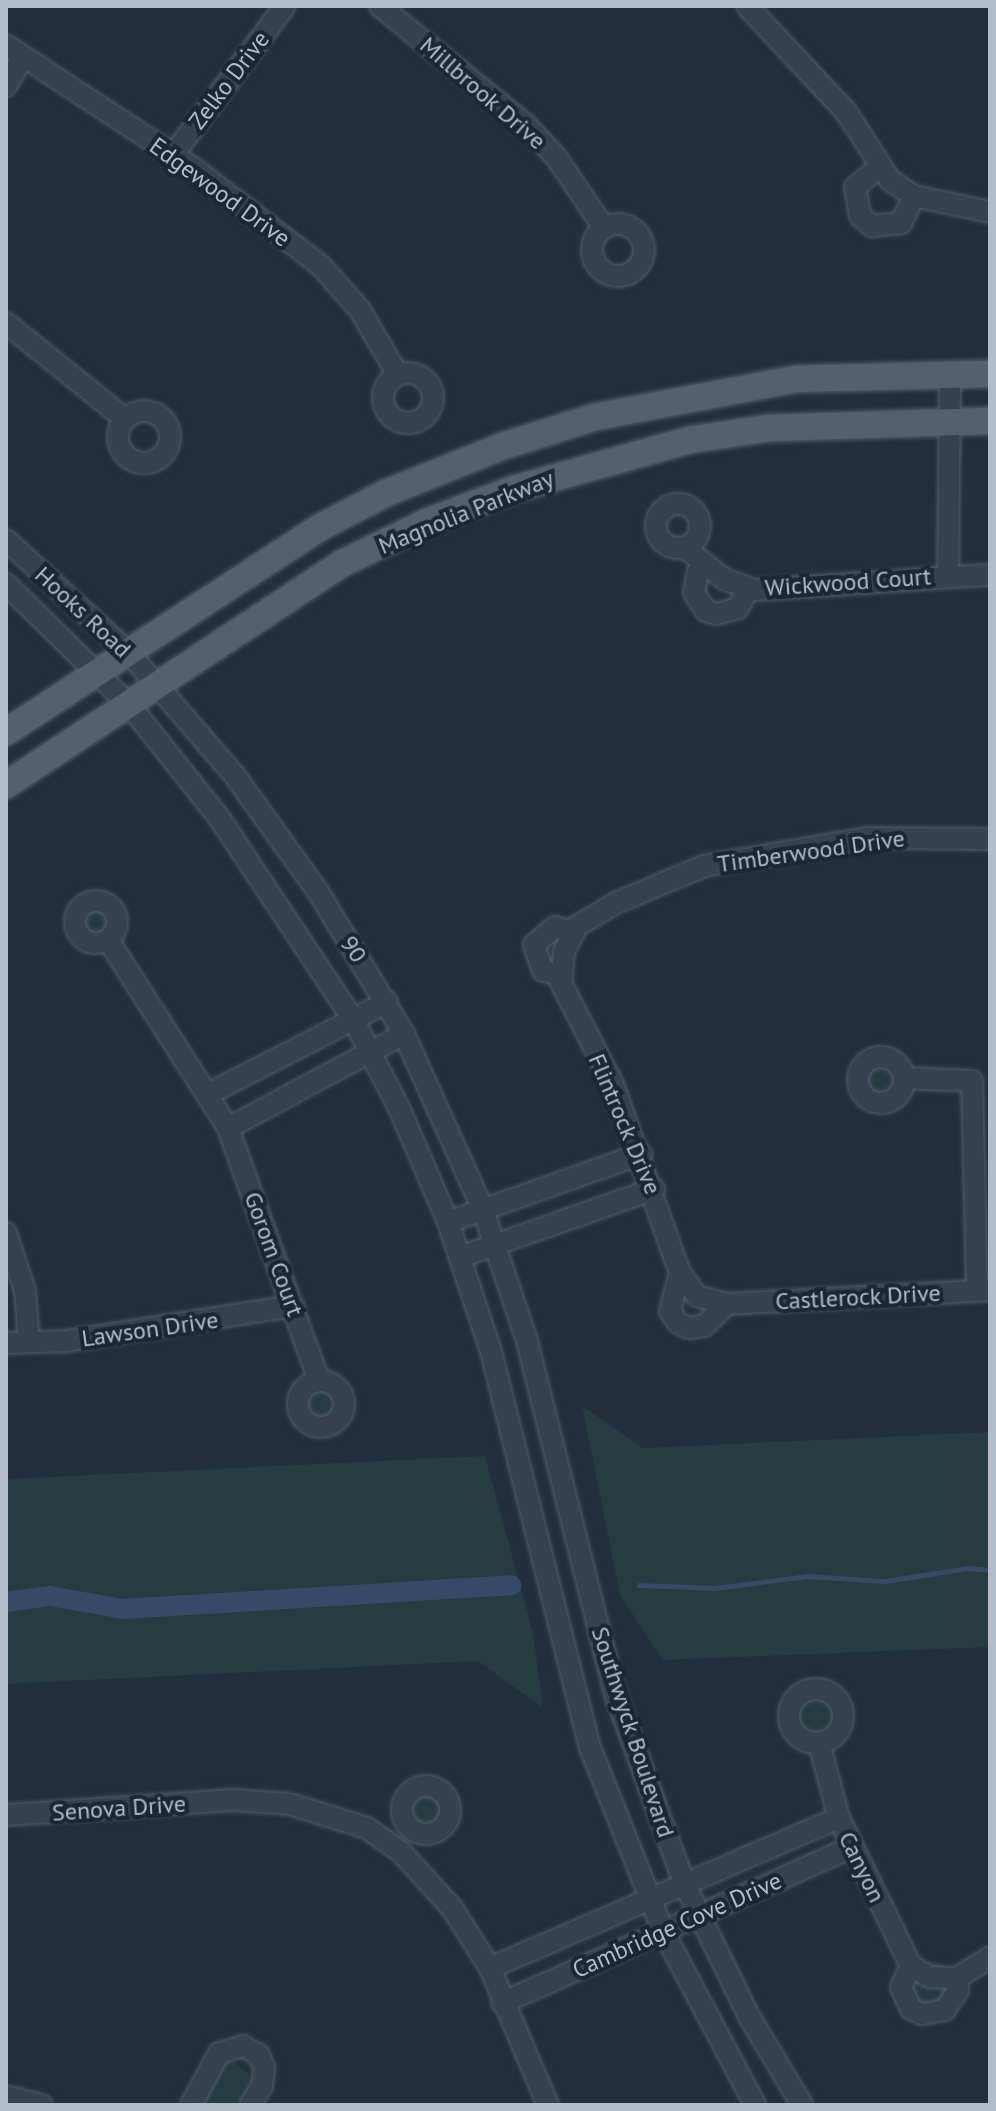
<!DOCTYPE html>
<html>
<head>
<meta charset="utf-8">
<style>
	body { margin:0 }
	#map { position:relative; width:996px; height:2111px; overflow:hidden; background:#232e3f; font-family:"PT Sans",sans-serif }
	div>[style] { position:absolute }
	.green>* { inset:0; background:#253c40 }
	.round { border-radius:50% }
	.stream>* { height:5px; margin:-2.5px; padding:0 2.5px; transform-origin:2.5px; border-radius:2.5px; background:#364967 }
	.canal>* { height:20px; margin:-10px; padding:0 10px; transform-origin:10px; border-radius:10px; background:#364967 }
	.roads { filter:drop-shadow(0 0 2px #525c6a) drop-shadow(0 0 2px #525c6a) }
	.minor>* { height:20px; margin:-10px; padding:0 10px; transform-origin:10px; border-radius:10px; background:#37414f }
	.minor>.ring { margin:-10px; padding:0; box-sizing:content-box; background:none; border:20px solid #37414f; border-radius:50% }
	.major>* { height:26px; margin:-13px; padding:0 13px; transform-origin:13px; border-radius:13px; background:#55606f }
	span { translate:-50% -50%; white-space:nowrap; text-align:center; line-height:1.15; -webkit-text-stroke:8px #1c2634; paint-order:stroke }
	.street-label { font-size:24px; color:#b4bcca }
	.frame { position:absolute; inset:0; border:8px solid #b4bcca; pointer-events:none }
</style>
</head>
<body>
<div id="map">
	<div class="green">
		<i class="round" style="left:83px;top:910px;width:26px;height:26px"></i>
		<i class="round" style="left:854px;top:1057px;width:46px;height:46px"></i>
		<i class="round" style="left:293px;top:1375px;width:46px;height:46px"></i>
		<i style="clip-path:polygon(582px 1406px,643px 1448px,990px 1432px,990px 1647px,663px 1660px,620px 1595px)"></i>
		<i style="clip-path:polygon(485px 1456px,533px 1633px,543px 1708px,478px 1661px,6px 1684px,6px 1479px)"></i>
		<i class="round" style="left:793px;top:1691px;width:46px;height:46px"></i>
		<i class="round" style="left:403px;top:1788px;width:46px;height:46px"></i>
		<i class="round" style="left:909px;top:1961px;width:44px;height:44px"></i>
		<i style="clip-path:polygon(231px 2060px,248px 2073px,249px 2087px,242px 2100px,231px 2105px,189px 2105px,210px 2067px)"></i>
	</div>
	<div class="stream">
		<i style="left:639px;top:1585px;width:76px;rotate:2.3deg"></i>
		<i style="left:715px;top:1588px;width:93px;rotate:-7.4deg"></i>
		<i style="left:807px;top:1576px;width:78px;rotate:3.7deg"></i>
		<i style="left:885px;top:1581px;width:84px;rotate:-8.9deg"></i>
		<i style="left:968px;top:1568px;width:22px;rotate:5deg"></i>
	</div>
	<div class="canal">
		<i style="left:6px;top:1602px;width:44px;rotate:-7.8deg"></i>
		<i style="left:50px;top:1596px;width:74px;rotate:10.1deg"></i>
		<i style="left:123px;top:1609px;width:389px;rotate:-3.5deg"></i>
	</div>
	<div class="roads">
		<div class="minor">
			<i style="left:380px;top:6px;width:188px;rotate:39.2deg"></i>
			<i style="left:526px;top:125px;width:44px;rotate:46.8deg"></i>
			<i style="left:556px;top:157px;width:86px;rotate:55.9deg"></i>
			<i style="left:747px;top:6px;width:146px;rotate:46.9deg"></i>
			<i style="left:847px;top:113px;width:80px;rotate:57.3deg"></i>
			<i style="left:890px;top:180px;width:29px;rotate:34deg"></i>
			<i style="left:914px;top:196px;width:78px;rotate:11.9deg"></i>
			<i style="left:6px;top:45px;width:227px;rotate:33.3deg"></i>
			<i style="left:196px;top:170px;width:158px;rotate:37.5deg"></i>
			<i style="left:321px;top:266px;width:59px;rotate:48.4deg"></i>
			<i style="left:360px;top:310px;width:75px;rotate:59.7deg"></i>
			<i style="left:6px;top:86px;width:32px;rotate:-60deg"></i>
			<i style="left:173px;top:155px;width:186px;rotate:-53.1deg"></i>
			<i style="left:878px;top:168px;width:30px;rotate:140deg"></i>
			<i style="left:855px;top:187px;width:29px;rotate:80deg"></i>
			<i style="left:860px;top:216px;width:16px;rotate:40deg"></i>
			<i style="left:872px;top:226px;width:29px;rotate:-6deg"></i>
			<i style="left:901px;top:223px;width:30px;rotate:-64deg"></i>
			<i class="ring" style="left:592px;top:224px;width:32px;height:32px"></i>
			<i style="left:6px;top:323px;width:153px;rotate:38.9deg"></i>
			<i class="ring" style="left:383px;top:373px;width:30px;height:30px"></i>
			<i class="ring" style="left:118px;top:411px;width:32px;height:32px"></i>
			<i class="ring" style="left:656px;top:504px;width:24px;height:24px"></i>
			<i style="left:6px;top:540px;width:167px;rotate:42.6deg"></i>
			<i style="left:129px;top:653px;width:162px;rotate:49.2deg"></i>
			<i style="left:235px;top:776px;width:140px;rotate:54.3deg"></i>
			<i style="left:317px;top:890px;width:168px;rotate:58.9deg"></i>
			<i style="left:404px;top:1034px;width:193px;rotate:65.8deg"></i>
			<i style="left:483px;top:1210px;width:138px;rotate:71.4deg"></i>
			<i style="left:527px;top:1341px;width:364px;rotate:76deg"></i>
			<i style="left:615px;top:1694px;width:203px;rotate:69.9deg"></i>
			<i style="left:685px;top:1885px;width:148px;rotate:64deg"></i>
			<i style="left:750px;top:2018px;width:101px;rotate:59.1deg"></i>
			<i style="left:684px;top:547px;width:51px;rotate:38.7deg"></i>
			<i style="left:724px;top:579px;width:33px;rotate:20deg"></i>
			<i style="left:755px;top:590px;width:235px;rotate:-3.7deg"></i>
			<i style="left:705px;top:564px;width:11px;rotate:131deg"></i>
			<i style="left:698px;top:572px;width:21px;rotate:101deg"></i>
			<i style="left:694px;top:593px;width:22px;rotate:56deg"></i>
			<i style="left:706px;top:611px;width:11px;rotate:15deg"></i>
			<i style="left:717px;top:614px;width:22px;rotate:-16deg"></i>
			<i style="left:738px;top:608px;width:21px;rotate:-62deg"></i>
			<i style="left:948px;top:574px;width:200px;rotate:-89.4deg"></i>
			<i style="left:6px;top:584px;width:175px;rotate:44.5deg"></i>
			<i style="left:131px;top:707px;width:143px;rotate:51.5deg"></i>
			<i style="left:220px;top:819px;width:240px;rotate:56.4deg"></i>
			<i style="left:353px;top:1019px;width:100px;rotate:62.7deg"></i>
			<i style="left:399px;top:1108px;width:124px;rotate:66.7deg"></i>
			<i style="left:448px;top:1222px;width:136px;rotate:71.6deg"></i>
			<i style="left:491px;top:1351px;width:406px;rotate:76deg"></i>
			<i style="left:589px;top:1745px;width:200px;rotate:68.3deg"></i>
			<i style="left:663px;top:1931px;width:197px;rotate:62.1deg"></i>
			<i style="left:990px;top:839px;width:123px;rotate:-179.5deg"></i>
			<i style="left:867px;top:838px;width:165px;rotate:170.3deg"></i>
			<i style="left:704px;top:866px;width:95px;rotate:157.2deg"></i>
			<i style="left:616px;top:903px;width:45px;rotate:149.5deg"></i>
			<i style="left:577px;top:926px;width:28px;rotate:117deg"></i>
			<i style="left:564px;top:951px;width:32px;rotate:95deg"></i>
			<i style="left:561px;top:983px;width:114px;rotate:62.8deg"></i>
			<i style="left:613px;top:1084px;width:201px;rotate:70.5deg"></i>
			<i style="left:680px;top:1273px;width:29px;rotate:54deg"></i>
			<i style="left:697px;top:1296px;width:31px;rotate:15deg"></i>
			<i style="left:727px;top:1304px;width:263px;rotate:-3deg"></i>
			<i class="ring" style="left:75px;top:901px;width:22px;height:22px"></i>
			<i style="left:108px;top:940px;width:223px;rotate:57.4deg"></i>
			<i style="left:228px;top:1128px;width:269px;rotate:70.2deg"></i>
			<i style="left:562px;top:975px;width:19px;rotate:-168deg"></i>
			<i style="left:543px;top:971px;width:28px;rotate:-109deg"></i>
			<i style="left:534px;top:945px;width:28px;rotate:-41deg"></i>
			<i style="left:555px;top:927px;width:19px;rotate:18deg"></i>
			<i class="ring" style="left:858px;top:1057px;width:26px;height:26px"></i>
			<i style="left:904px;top:1078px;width:68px;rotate:2.5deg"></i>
			<i style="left:972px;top:1081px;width:210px;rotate:88.6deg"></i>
			<i style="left:210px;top:1093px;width:199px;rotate:-27.2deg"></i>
			<i style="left:228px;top:1128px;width:200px;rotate:-28.1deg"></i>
			<i style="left:448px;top:1222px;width:205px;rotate:-19.4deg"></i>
			<i style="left:6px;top:1233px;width:61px;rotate:71.9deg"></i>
			<i style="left:25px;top:1291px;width:51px;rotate:85.5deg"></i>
			<i style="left:460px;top:1257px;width:206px;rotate:-19.3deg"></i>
			<i style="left:680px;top:1273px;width:39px;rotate:105deg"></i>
			<i style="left:670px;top:1311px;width:14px;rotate:56deg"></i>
			<i style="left:678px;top:1323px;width:12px;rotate:24deg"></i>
			<i style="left:689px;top:1328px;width:15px;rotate:-8deg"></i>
			<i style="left:704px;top:1326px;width:32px;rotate:-44deg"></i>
			<i style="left:6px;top:1343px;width:60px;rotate:-1.9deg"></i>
			<i style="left:66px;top:1341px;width:230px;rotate:-8.8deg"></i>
			<i class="ring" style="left:298px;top:1381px;width:26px;height:26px"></i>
			<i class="ring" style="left:789px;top:1689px;width:34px;height:34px"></i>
			<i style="left:819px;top:1743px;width:78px;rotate:75.1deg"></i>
			<i style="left:839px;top:1818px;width:165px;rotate:64.1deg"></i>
			<i style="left:911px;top:1966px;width:22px;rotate:30deg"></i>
			<i style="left:930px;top:1977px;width:27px;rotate:2deg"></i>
			<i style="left:957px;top:1978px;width:39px;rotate:-32deg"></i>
			<i class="ring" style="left:402px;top:1786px;width:28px;height:28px"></i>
			<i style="left:6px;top:1815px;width:227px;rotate:-3.8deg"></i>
			<i style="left:233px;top:1800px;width:57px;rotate:4deg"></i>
			<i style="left:290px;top:1804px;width:81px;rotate:17.3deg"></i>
			<i style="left:367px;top:1828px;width:42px;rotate:35.2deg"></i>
			<i style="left:401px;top:1852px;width:76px;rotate:47.7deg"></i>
			<i style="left:452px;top:1908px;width:71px;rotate:57.7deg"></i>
			<i style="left:490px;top:1968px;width:149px;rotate:67.1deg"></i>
			<i style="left:911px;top:1966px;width:23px;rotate:115deg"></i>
			<i style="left:901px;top:1987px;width:24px;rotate:66deg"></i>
			<i style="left:911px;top:2009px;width:12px;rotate:24deg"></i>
			<i style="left:922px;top:2014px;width:23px;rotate:-10deg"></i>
			<i style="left:945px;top:2010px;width:24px;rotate:-57deg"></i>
			<i style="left:958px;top:1990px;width:12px;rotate:-95deg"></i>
			<i style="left:490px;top:1968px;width:380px;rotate:-23.3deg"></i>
			<i style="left:502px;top:2003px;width:383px;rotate:-24deg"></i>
			<i style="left:6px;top:2096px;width:37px;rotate:14deg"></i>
			<i style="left:191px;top:2105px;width:59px;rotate:-61.7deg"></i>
			<i style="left:219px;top:2053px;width:25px;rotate:-16deg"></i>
			<i style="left:243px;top:2046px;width:18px;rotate:29deg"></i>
			<i style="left:259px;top:2055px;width:13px;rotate:67deg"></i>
			<i style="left:264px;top:2067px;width:19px;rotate:96deg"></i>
			<i style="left:262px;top:2086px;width:22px;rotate:122deg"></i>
		</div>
		<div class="major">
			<i style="left:6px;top:732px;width:371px;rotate:-33.1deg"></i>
			<i style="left:317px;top:529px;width:78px;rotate:-27.6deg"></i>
			<i style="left:386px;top:493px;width:126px;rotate:-21.9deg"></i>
			<i style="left:503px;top:446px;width:96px;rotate:-17.5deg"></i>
			<i style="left:595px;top:417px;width:206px;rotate:-10.7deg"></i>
			<i style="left:797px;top:379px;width:193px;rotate:-1.5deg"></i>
			<i style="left:6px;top:785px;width:404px;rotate:-33.4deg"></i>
			<i style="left:343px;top:563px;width:93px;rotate:-26deg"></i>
			<i style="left:427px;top:522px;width:93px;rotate:-20.8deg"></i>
			<i style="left:514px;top:489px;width:182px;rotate:-15.6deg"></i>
			<i style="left:689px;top:440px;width:80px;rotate:-8.6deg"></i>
			<i style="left:768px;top:428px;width:222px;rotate:-1.8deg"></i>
		</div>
	</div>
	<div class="street-label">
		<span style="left:229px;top:80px;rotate:-53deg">Zelko Drive</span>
		<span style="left:483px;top:93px;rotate:41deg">Millbrook Drive</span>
		<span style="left:220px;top:192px;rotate:36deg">Edgewood Drive</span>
		<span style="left:466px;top:512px;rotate:-22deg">Magnolia Parkway</span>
		<span style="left:848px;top:582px;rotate:-4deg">Wickwood Court</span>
		<span style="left:83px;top:612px;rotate:43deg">Hooks Road</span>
		<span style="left:811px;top:851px;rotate:-8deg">Timberwood Drive</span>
		<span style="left:354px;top:949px;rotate:58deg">90</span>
		<span style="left:625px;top:1124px;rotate:67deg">Flintrock Drive</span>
		<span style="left:274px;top:1254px;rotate:70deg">Gorom Court</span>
		<span style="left:858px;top:1297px;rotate:-3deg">Castlerock Drive</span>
		<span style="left:150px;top:1329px;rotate:-8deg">Lawson Drive</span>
		<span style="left:633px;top:1732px;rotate:72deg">Southwyck Boulevard</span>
		<span style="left:119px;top:1808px;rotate:-4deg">Senova Drive</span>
		<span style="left:862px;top:1867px;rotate:64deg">Canyon</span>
		<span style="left:677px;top:1925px;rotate:-24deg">Cambridge Cove Drive</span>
	</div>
	<div class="frame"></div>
</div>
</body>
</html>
